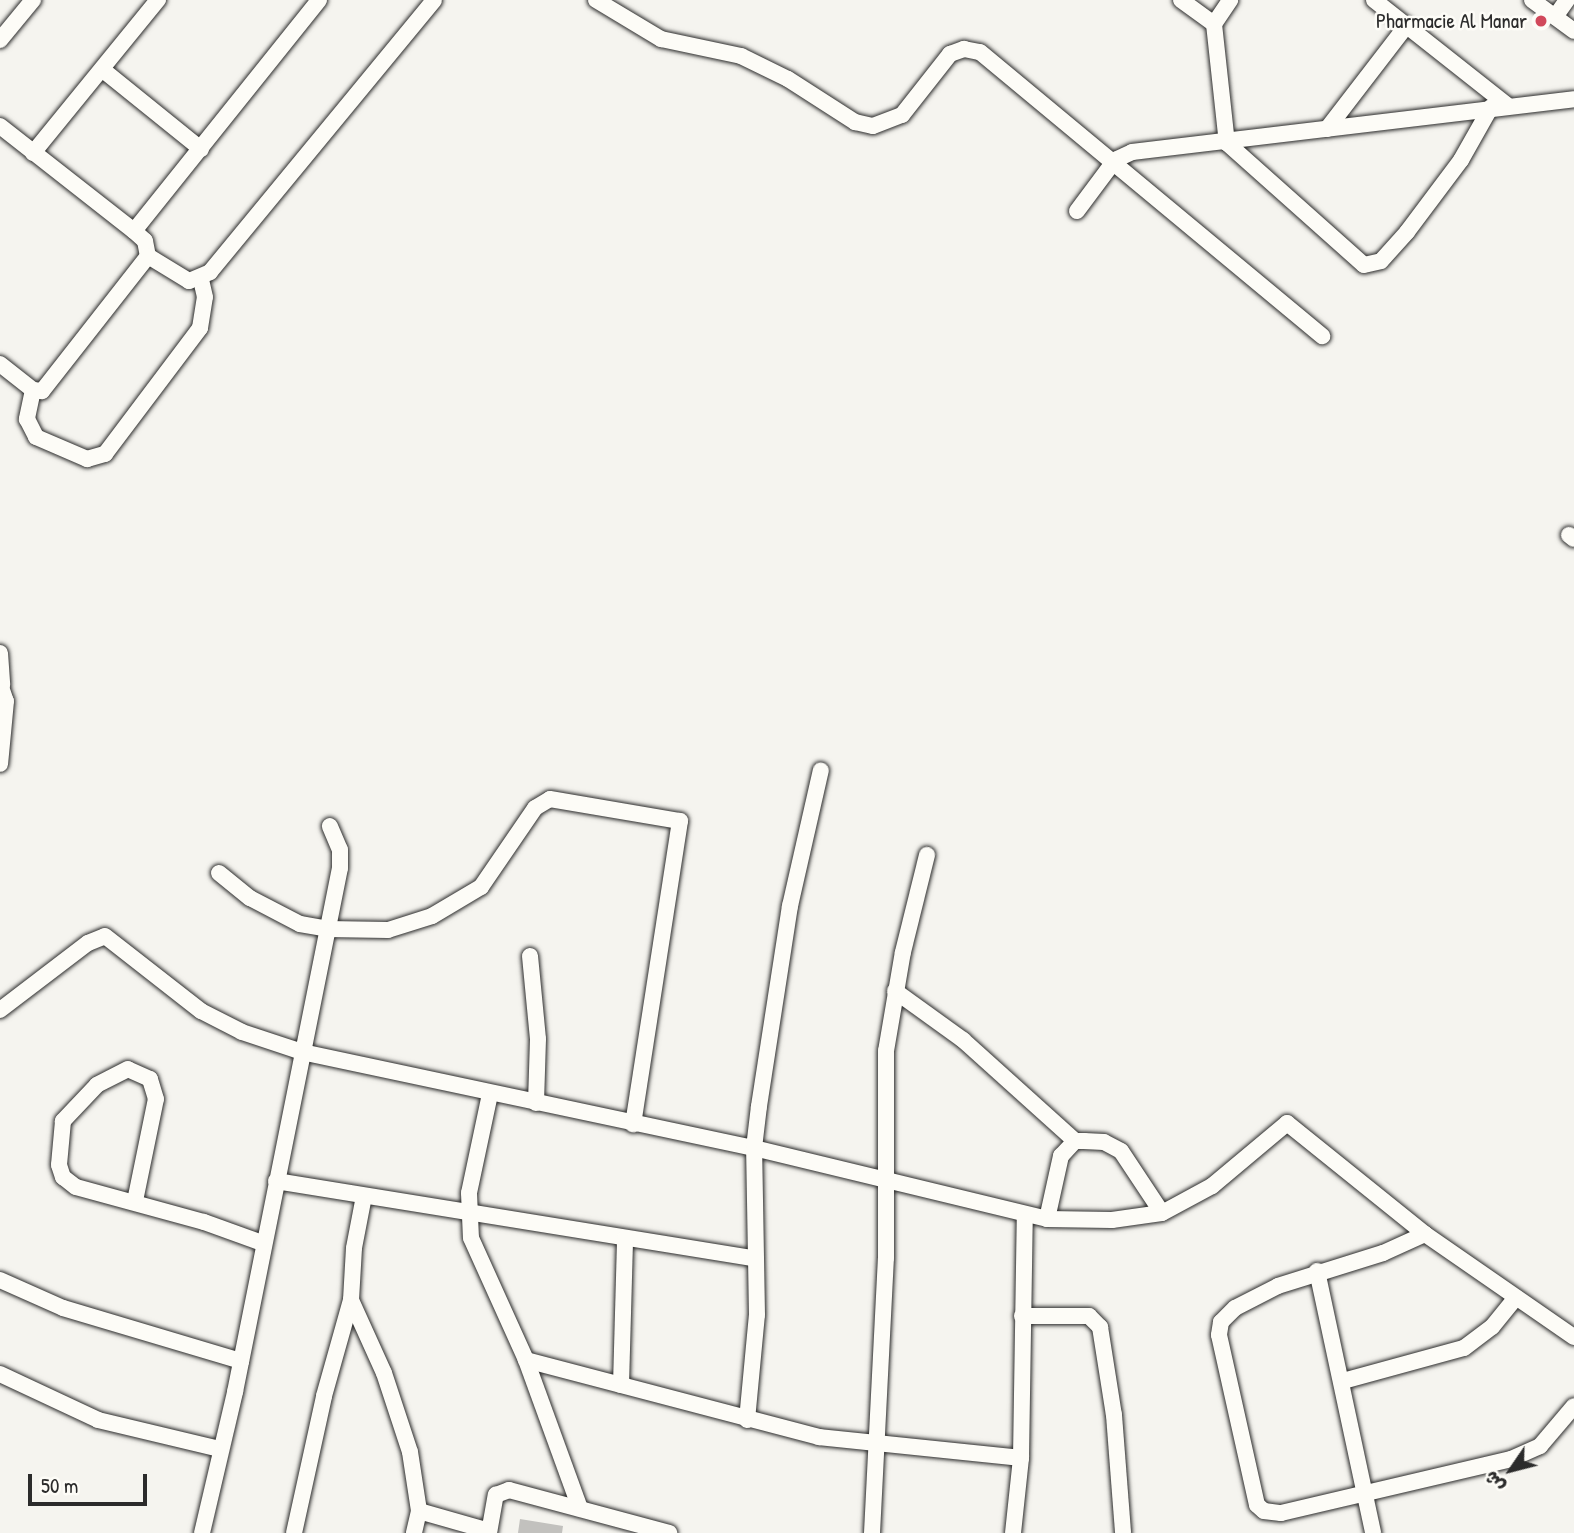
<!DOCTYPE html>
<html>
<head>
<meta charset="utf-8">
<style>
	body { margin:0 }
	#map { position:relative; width:1574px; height:1533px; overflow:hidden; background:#f5f4ef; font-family:"Patrick Hand","Playpen Sans Arabic",sans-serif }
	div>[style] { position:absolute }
	.building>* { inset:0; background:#c2c1be }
	.roads { filter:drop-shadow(0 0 2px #2b2b2b) drop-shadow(0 0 2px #2b2b2b) }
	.minor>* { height:16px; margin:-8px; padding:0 8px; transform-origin:8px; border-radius:8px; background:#fdfcf7 }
	.dots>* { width:19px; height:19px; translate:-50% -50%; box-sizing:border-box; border:4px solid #fdfcf7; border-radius:50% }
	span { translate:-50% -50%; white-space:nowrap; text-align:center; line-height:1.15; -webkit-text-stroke:5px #fdfcf7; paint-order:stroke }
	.poi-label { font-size:21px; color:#2b2b2b }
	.right { translate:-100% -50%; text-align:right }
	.north { position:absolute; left:1476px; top:1435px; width:70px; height:70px; -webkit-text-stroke:5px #fdfcf7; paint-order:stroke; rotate:235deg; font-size:19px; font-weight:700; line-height:28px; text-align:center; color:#2b2b2b }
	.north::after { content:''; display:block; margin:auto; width:24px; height:32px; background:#2b2b2b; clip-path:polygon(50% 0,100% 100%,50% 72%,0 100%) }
	.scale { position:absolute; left:28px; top:1474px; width:119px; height:32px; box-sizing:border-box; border:4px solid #2b2b2b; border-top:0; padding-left:9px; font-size:21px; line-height:24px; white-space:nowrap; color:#2b2b2b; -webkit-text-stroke:5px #fdfcf7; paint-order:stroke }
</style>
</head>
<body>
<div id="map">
	<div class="building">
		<i style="clip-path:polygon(520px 1519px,563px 1526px,562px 1533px,518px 1533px)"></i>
	</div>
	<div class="roads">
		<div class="minor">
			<i style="left:596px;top:0;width:76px;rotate:31deg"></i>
			<i style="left:661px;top:39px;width:82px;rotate:12deg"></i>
			<i style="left:741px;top:56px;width:52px;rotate:26.1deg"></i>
			<i style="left:788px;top:79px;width:80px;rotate:32.7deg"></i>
			<i style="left:855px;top:122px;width:18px;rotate:13deg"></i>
			<i style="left:873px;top:126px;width:31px;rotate:-21deg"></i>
			<i style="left:902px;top:115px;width:78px;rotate:-51.8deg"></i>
			<i style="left:950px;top:54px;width:15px;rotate:-20deg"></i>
			<i style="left:964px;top:49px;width:16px;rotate:11deg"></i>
			<i style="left:980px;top:52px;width:445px;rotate:39.7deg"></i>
			<i style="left:1181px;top:0;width:41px;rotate:36deg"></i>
			<i style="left:1214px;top:24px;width:120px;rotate:83.8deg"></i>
			<i style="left:1227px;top:143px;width:183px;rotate:41.7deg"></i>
			<i style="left:1364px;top:265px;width:17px;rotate:-13deg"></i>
			<i style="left:1381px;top:261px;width:39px;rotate:-48deg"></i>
			<i style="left:1407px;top:232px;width:90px;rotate:-53.1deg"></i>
			<i style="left:1461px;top:160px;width:61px;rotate:-60.5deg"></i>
			<i style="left:1374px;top:0;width:169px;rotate:38.3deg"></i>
			<i style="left:1532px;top:0;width:52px;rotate:36.4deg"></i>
			<i style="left:1555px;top:17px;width:21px;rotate:-55deg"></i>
			<i style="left:1214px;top:24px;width:29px;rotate:-56deg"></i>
			<i style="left:0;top:40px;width:52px;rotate:-50.5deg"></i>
			<i style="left:103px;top:70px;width:126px;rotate:38.9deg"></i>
			<i style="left:0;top:126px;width:170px;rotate:38.1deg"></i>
			<i style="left:134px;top:231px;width:15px;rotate:42deg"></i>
			<i style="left:145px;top:241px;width:15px;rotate:79deg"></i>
			<i style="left:148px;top:256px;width:172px;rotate:128.1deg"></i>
			<i style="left:42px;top:391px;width:9px;rotate:-174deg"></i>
			<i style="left:33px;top:390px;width:42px;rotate:-141.8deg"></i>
			<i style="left:1327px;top:129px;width:131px;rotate:-52.4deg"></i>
			<i style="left:33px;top:153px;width:198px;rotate:-50.8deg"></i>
			<i style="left:1077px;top:211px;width:64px;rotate:-53.3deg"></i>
			<i style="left:1115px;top:160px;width:19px;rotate:-25deg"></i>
			<i style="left:1132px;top:152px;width:445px;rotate:-6.8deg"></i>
			<i style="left:134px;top:231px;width:296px;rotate:-51.3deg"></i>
			<i style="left:148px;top:256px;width:48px;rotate:31.4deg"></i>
			<i style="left:189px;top:281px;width:23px;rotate:-23deg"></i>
			<i style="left:210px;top:272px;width:352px;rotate:-50.5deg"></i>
			<i style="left:33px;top:390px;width:30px;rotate:102deg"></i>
			<i style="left:27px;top:419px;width:20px;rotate:63deg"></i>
			<i style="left:36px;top:437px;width:56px;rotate:23.3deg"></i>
			<i style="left:87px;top:459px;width:19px;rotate:-16deg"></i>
			<i style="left:105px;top:454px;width:158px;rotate:-53deg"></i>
			<i style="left:200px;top:328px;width:31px;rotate:-81deg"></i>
			<i style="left:205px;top:297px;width:18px;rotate:-103deg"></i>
			<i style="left:1569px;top:535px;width:6px;rotate:39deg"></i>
			<i style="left:0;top:653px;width:32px;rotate:86deg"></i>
			<i style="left:0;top:684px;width:18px;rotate:71deg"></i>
			<i style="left:6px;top:701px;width:63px;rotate:95.4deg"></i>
			<i style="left:219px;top:873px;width:40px;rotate:39deg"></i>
			<i style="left:250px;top:898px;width:56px;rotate:27.5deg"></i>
			<i style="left:300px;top:924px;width:27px;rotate:10deg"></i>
			<i style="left:327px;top:929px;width:61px;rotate:0.9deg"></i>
			<i style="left:388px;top:930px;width:46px;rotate:-17.7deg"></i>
			<i style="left:432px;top:916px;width:57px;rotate:-30.6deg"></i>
			<i style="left:481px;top:887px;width:96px;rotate:-55.6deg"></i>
			<i style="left:535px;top:808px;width:17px;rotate:-31deg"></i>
			<i style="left:550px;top:799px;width:132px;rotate:9.6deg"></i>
			<i style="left:680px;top:821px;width:307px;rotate:98.8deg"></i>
			<i style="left:530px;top:956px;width:83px;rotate:84.5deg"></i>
			<i style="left:538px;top:1039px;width:64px;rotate:91.8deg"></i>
			<i style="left:895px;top:991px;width:84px;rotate:35.8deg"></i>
			<i style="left:963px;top:1040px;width:151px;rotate:42deg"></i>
			<i style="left:0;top:1010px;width:111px;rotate:-37.3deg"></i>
			<i style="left:88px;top:943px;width:18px;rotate:-22deg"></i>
			<i style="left:105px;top:936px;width:122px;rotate:38deg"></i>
			<i style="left:201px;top:1011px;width:46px;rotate:27.1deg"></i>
			<i style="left:242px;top:1032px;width:63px;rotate:18.4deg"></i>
			<i style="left:302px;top:1052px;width:462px;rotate:12deg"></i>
			<i style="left:754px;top:1148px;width:301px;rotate:13.6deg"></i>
			<i style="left:1047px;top:1219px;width:65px;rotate:0.9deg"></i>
			<i style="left:1112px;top:1220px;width:50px;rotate:-8deg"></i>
			<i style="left:1162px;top:1213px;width:57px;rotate:-28.4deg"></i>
			<i style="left:1212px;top:1186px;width:98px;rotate:-40deg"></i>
			<i style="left:1287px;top:1123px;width:177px;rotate:38.8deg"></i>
			<i style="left:1425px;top:1234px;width:181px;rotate:34.7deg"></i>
			<i style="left:490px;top:1094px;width:101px;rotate:102deg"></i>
			<i style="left:469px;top:1193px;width:45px;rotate:87.5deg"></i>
			<i style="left:471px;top:1238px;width:134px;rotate:65.7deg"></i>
			<i style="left:526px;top:1360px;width:158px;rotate:70deg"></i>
			<i style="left:276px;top:1181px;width:486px;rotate:9.2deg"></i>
			<i style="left:364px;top:1196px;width:53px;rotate:100.9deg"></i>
			<i style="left:354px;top:1248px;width:52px;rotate:93.3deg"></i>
			<i style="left:351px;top:1300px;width:80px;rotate:65.7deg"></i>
			<i style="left:384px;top:1373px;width:83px;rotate:71.8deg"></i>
			<i style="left:410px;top:1452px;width:60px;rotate:81.3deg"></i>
			<i style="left:419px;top:1511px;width:23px;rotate:103deg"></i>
			<i style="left:135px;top:1201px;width:104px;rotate:-78.4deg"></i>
			<i style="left:156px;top:1099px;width:21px;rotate:-107deg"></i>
			<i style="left:150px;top:1079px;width:24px;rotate:-156deg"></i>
			<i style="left:128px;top:1069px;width:35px;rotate:153deg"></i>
			<i style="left:97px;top:1085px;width:50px;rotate:133.4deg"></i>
			<i style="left:63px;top:1121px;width:44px;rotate:95.2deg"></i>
			<i style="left:59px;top:1165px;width:13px;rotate:72deg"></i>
			<i style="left:63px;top:1177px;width:16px;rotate:38deg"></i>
			<i style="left:76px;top:1187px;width:133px;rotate:15.3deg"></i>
			<i style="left:204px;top:1222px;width:62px;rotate:19.9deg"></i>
			<i style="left:1047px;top:1219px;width:65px;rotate:-77.5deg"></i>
			<i style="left:1061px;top:1156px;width:21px;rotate:-47deg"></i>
			<i style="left:1075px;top:1141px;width:9px"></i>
			<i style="left:1084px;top:1141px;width:20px;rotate:3deg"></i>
			<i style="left:1104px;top:1142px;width:19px;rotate:28deg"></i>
			<i style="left:1121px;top:1151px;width:74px;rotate:56.5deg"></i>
			<i style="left:1425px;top:1234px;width:46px;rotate:155.7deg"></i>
			<i style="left:1383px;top:1253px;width:110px;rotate:162.6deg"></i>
			<i style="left:1278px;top:1286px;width:48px;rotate:152.9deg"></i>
			<i style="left:1235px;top:1308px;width:20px;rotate:135deg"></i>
			<i style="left:1221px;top:1322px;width:13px;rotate:99deg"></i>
			<i style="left:1219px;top:1335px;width:174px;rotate:77.4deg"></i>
			<i style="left:1257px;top:1505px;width:9px;rotate:41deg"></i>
			<i style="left:1264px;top:1511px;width:17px;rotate:7deg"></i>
			<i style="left:1281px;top:1513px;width:236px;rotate:-13.2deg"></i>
			<i style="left:1511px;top:1459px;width:32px;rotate:-24deg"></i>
			<i style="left:1540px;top:1446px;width:52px;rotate:-49.6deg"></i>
			<i style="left:1317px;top:1271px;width:268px;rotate:77.9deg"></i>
			<i style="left:0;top:1280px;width:69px;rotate:24deg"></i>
			<i style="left:63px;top:1308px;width:186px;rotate:16.6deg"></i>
			<i style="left:1022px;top:1316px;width:67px"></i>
			<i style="left:1089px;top:1316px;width:16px;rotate:45deg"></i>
			<i style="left:1100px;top:1327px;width:89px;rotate:81deg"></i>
			<i style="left:1114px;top:1415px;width:118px;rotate:85.6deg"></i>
			<i style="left:526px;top:1360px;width:303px;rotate:14.7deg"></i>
			<i style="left:819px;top:1437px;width:203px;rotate:5.9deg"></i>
			<i style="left:0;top:1374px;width:108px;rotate:25.1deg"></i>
			<i style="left:98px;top:1420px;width:125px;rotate:13.4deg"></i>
			<i style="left:1343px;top:1381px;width:125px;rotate:-15.3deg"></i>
			<i style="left:1464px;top:1348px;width:35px;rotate:-37deg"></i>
			<i style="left:1492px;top:1327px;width:38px;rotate:-51deg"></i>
			<i style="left:621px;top:1385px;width:147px;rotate:-88.4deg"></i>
			<i style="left:747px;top:1420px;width:105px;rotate:-84.6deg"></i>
			<i style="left:757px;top:1315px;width:167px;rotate:-91deg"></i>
			<i style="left:754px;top:1148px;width:42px;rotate:-83.2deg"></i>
			<i style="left:759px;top:1106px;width:202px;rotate:-81.2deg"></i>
			<i style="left:790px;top:906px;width:139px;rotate:-77.2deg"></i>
			<i style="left:419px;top:1511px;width:73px;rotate:15.9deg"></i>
			<i style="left:202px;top:1533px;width:145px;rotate:-76.8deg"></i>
			<i style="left:235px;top:1392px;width:534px;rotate:-78.67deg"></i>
			<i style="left:340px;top:868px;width:18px;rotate:-90deg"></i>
			<i style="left:340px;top:850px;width:26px;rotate:-113deg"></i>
			<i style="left:294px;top:1533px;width:140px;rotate:-77.6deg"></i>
			<i style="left:324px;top:1396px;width:100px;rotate:-74.3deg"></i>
			<i style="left:489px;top:1533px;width:39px;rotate:-80deg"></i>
			<i style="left:496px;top:1495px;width:14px;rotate:-21deg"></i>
			<i style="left:509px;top:1490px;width:166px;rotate:15deg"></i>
			<i style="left:872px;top:1533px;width:275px;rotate:-87.1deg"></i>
			<i style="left:886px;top:1258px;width:207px;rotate:-90deg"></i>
			<i style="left:886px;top:1051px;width:100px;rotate:-80.3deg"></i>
			<i style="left:903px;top:952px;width:100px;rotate:-76.1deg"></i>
			<i style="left:1013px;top:1533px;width:75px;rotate:-83.9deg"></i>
			<i style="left:1021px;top:1458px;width:243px;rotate:-89.1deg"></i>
		</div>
	</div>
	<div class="dots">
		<i style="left:1541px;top:21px;background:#d1495b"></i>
	</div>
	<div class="poi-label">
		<span class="right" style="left:1527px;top:21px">Pharmacie Al Manar</span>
	</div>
	<div class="north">ش</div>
	<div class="scale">50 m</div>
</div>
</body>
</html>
